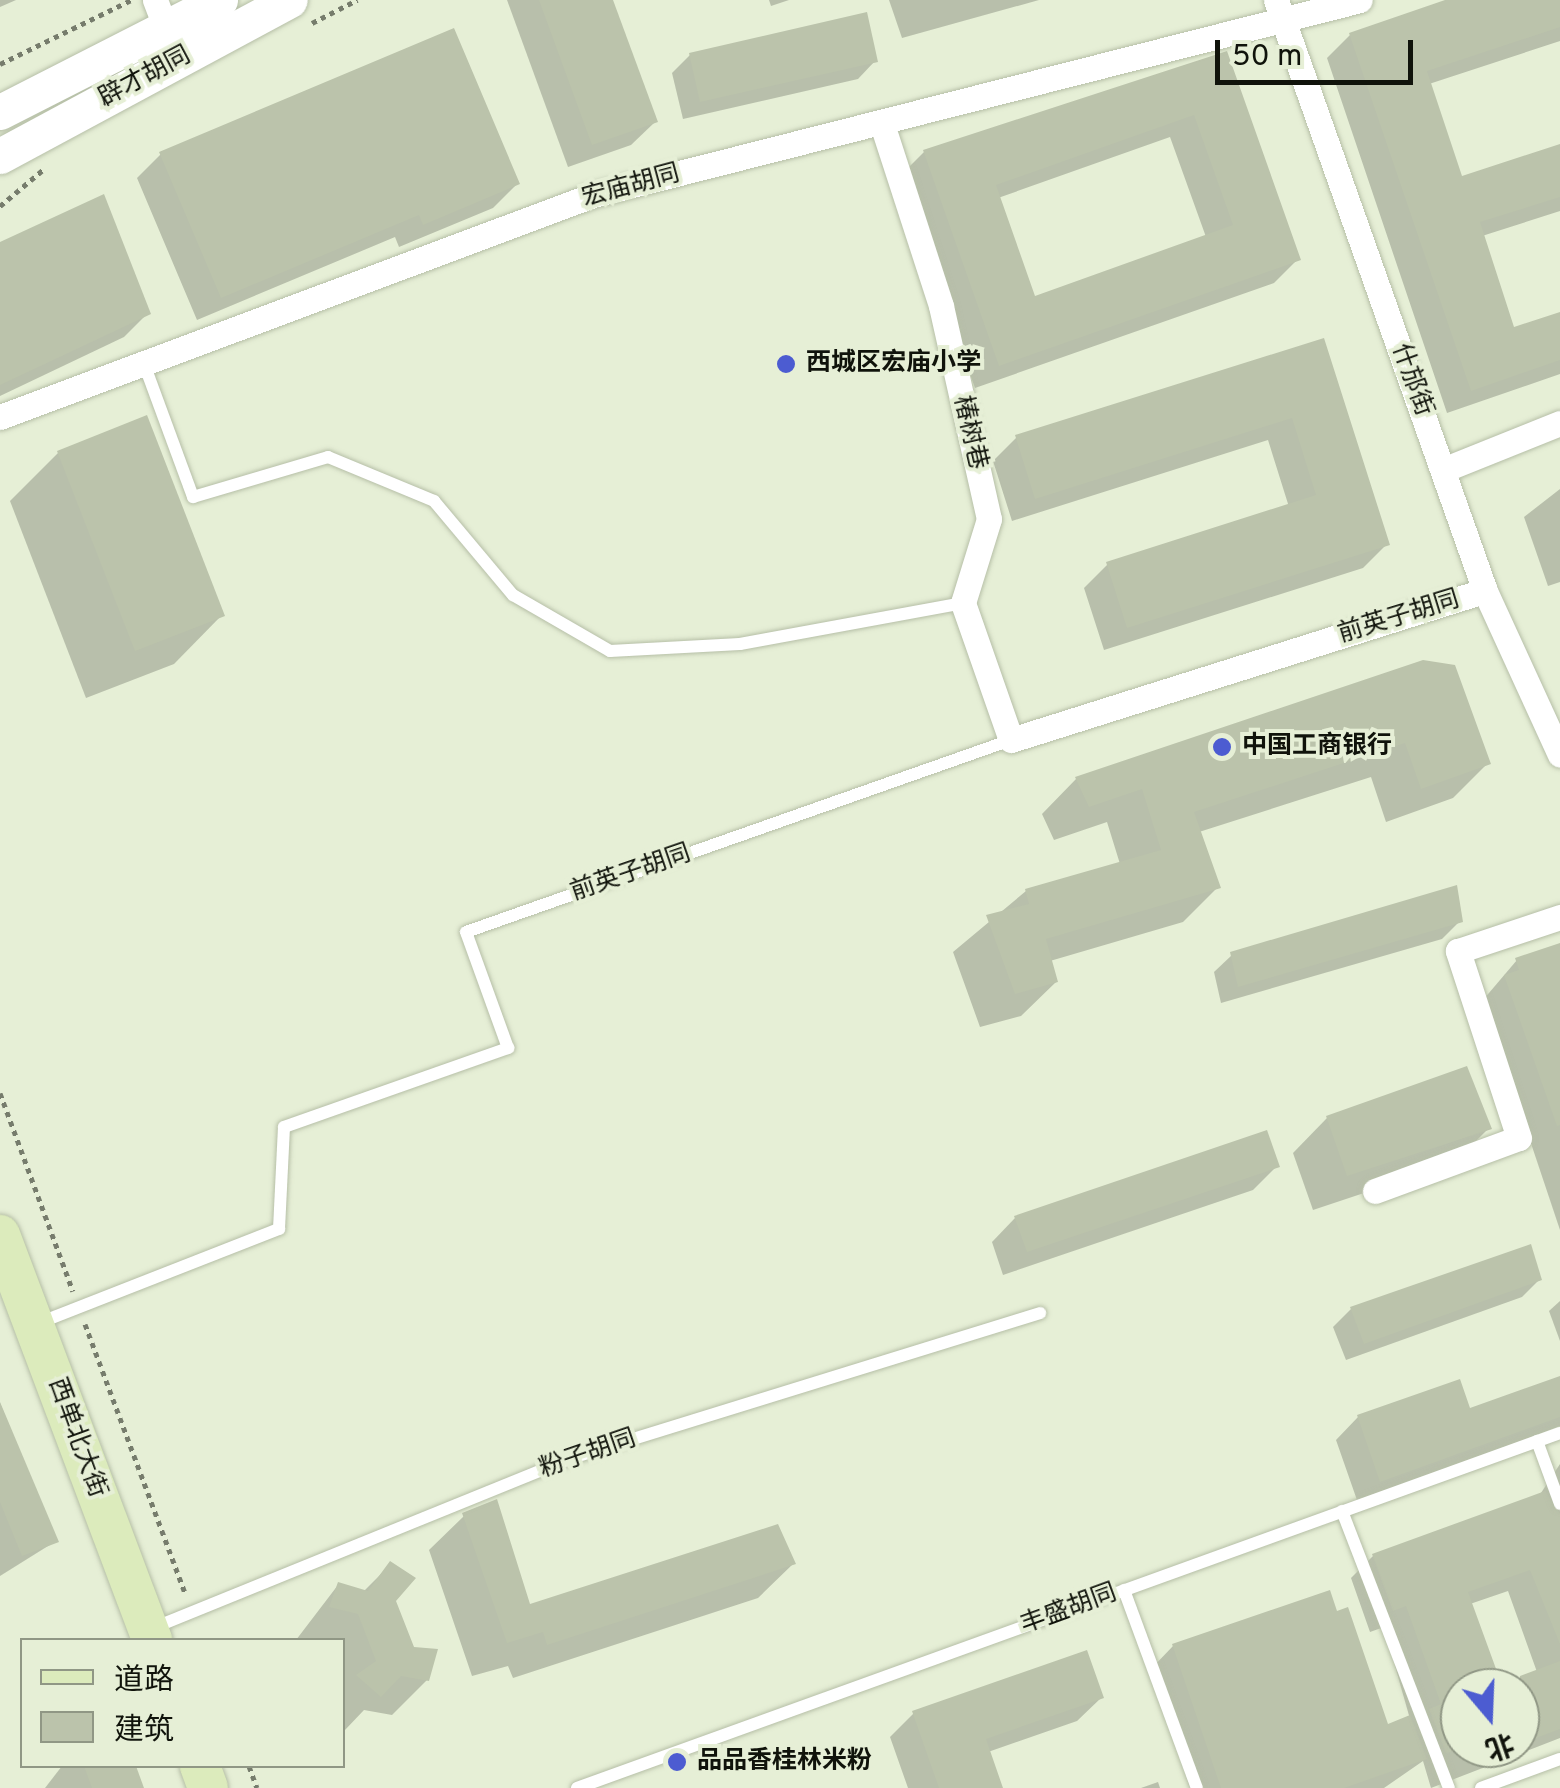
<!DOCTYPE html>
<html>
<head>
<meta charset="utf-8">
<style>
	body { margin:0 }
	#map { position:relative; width:1560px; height:1788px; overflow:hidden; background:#e6efd6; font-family:Overpass,"Noto Sans SC",sans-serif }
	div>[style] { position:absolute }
	.shadow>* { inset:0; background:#0003 }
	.building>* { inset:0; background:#bbc3ab }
	.path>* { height:5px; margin-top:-2.5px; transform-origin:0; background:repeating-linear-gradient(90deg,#767c6c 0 5px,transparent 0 10px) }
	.roads { filter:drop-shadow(0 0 2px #b6bfa7) drop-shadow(0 0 2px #b6bfa7) }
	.service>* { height:12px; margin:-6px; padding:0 6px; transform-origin:6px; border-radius:6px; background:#fff }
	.minor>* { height:25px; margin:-12.5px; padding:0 12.5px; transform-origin:12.5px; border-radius:12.5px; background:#fff }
	.secondary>* { height:35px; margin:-17.5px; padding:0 17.5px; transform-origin:17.5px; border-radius:17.5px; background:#fff }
	.primary>* { height:40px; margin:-20px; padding:0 20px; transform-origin:20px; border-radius:20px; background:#dcebbc }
	.dots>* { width:28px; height:28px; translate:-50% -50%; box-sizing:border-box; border:5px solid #e6efd6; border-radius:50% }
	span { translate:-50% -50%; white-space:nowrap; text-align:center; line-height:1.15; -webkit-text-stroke:8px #e6efd6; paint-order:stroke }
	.street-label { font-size:25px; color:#10130b }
	.poi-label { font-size:25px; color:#10130b; font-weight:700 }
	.left { translate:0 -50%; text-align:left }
	.legend { position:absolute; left:20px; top:1638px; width:325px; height:130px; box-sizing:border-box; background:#e6efd6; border:2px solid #909785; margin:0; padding:12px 18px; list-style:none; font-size:30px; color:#10130b }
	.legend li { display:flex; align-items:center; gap:20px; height:50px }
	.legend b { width:50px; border:2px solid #909785 }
	.north { position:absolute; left:1440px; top:1668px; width:100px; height:100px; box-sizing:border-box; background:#e6efd6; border:2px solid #909785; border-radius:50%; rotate:161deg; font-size:28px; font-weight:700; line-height:40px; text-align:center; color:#10130b }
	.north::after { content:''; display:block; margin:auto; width:35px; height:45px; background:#4c5cd1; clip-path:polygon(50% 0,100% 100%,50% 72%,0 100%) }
	.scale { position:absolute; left:1215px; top:40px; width:198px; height:45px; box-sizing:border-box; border:5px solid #10130b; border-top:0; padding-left:12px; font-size:30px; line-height:35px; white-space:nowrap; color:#10130b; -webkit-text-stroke:8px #e6efd6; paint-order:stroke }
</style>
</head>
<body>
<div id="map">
	<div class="shadow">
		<i style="clip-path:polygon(0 0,16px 0,0 7px)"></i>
		<i style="clip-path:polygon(507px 0,610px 0,655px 122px,631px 145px,568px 167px)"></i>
		<i style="clip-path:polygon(769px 0,789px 0,771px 6px)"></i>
		<i style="clip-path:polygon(889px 0,1039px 0,902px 38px)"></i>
		<i style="clip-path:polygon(1453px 0,1560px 0,1560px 41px,1429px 84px,1460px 180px,1560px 147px,1560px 211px,1482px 236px,1513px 330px,1560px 314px,1560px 374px,1447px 413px,1327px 58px,1350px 35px)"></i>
		<i style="clip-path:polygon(evenodd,1225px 54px,1298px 259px,1274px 283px,975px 388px,900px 176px,924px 152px,1225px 54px,1170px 137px,1206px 237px,1033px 299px,998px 198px,1170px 137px)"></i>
		<i style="clip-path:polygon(690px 55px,875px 61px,858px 79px,683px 119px,672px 73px)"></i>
		<i style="clip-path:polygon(161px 154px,517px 184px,493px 208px,399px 247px,395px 237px,197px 320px,137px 178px)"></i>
		<i style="clip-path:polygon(102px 198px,148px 313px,124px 337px,0 396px,0 250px)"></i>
		<i style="clip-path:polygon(1323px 341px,1387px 544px,1363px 568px,1104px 650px,1084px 588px,1108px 564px,1289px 507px,1268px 440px,1012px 521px,993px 461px,1016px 438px)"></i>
		<i style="clip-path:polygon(58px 453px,222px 615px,174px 664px,86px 698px,10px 501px)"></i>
		<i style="clip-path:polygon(1560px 489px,1560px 582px,1548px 586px,1524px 517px)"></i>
		<i style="clip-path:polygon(1423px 662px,1488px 763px,1453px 798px,1386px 822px,1371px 777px,1199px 832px,1218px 887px,1183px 922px,1050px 961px,1056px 982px,1021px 1016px,980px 1027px,953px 952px,1026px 891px,1120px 864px,1107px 822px,1054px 840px,1042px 814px,1076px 779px)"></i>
		<i style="clip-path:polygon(1460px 921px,1442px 939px,1221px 1003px,1214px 972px,1232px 955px)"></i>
		<i style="clip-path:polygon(1560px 946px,1560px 1230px,1483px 1000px,1517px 960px)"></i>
		<i style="clip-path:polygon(1327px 1118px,1489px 1128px,1454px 1163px,1313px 1210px,1293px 1153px)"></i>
		<i style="clip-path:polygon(1277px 1166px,1253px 1190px,1003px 1275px,992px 1242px,1015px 1218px)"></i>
		<i style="clip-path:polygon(1540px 1279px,1522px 1297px,1346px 1360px,1333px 1327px,1351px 1309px)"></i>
		<i style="clip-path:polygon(1560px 1301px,1560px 1341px,1549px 1311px)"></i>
		<i style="clip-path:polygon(1560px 1379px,1560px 1426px,1358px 1503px,1336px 1440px,1358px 1417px,1469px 1412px)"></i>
		<i style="clip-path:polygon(0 1403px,56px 1541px,0 1576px)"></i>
		<i style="clip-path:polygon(evenodd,1560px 1464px,1560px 1738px,1431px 1788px,1423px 1761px,1384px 1788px,1190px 1788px,1150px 1670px,1173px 1646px,1386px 1727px,1410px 1719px,1384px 1627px,1370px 1632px,1351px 1578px,1373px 1556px,1539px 1496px,1560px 1464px,1508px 1591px,1537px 1672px,1499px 1686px,1470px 1604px,1508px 1591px,1560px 1464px,1460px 1688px,1520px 1688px,1520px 1748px,1460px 1748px,1460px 1688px)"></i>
		<i style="clip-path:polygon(464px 1516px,529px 1607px,793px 1564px,758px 1598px,513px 1678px,508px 1666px,472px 1676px,429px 1550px)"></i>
		<i style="clip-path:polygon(391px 1564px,394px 1600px,427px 1680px,392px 1715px,364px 1710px,345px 1730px,342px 1640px,296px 1640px,338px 1585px,363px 1592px)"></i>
		<i style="clip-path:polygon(1101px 1698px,1077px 1721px,988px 1752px,1000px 1788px,908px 1788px,890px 1737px,914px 1713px)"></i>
		<i style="clip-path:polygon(62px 1766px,133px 1766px,141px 1788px,45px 1788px)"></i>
		<i style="clip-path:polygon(1158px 1782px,1160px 1788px,1141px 1788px)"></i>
	</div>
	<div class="building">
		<i style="clip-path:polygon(539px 0,613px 0,658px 122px,592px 145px)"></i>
		<i style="clip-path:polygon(1445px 0,1560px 0,1560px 27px,1427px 71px,1462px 176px,1560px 144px,1560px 197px,1480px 222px,1514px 327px,1560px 312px,1560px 360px,1471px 391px,1349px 33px)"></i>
		<i style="clip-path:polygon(867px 12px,878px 62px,700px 102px,689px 53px)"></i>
		<i style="clip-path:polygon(454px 28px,520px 184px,423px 225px,419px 215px,221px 298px,159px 152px)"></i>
		<i style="clip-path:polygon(evenodd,1227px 51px,1301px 260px,999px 366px,923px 150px,1227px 51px,1194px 115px,1233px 225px,1035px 296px,996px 185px,1194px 115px)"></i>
		<i style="clip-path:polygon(104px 194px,151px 314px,0 385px,0 242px)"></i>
		<i style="clip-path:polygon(1324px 338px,1390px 545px,1127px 628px,1106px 562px,1316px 495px,1292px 418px,1035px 499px,1015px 435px)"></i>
		<i style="clip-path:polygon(147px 415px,225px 616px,135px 651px,57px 451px)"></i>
		<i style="clip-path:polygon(1423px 660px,1455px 665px,1491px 764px,1421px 789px,1405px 743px,1194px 812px,1221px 888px,1046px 939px,1058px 982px,1015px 994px,986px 915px,1029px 904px,1025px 889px,1161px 850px,1142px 789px,1089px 807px,1075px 777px)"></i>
		<i style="clip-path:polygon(1457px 885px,1463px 922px,1238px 987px,1230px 952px)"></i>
		<i style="clip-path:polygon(1560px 943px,1560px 1125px,1557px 1126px,1504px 975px,1519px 970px,1515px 958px)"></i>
		<i style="clip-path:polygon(1467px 1066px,1492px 1129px,1347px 1176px,1326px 1116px)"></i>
		<i style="clip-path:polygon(1267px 1130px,1280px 1167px,1027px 1252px,1014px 1216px)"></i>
		<i style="clip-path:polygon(1531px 1244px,1542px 1280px,1364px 1344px,1350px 1307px)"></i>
		<i style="clip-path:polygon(1560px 1376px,1560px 1417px,1380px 1482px,1357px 1415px,1460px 1379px,1470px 1408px)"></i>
		<i style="clip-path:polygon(0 1402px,59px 1542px,22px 1556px,0 1502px)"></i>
		<i style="clip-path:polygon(1545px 1491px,1560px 1514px,1560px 1644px,1530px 1570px,1468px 1592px,1503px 1688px,1460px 1688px,1460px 1749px,1446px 1753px,1429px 1709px,1441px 1704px,1406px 1606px,1393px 1611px,1372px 1554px)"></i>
		<i style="clip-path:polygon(497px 1499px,530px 1604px,778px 1524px,796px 1564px,547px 1645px,543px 1632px,507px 1643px,462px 1513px)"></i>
		<i style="clip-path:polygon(390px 1561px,416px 1578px,396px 1601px,414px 1647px,438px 1649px,429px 1681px,401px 1676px,381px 1697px,356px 1675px,376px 1661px,358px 1614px,329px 1607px,338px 1582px,368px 1591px)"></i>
		<i style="clip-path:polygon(1330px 1590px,1337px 1611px,1348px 1607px,1388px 1724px,1410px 1715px,1427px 1759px,1344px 1788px,1221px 1788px,1172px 1644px)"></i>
		<i style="clip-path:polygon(1087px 1650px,1104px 1698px,986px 1739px,1003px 1788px,939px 1788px,912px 1711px)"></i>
		<i style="clip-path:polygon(1560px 1661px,1560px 1729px,1520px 1744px,1520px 1676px)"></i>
		<i style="clip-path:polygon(84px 1766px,136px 1766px,144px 1788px,92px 1788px)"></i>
	</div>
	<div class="path">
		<i style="left:312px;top:23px;width:51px;rotate:-27.1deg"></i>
		<i style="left:0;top:64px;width:146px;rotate:-26deg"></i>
		<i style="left:0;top:206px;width:57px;rotate:-40.1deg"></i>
		<i style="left:0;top:1093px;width:211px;rotate:69.8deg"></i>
		<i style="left:85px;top:1324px;width:289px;rotate:69.6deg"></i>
		<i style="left:249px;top:1766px;width:23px;rotate:70deg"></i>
	</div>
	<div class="roads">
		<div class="service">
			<i style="left:143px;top:361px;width:145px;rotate:69.8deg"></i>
			<i style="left:193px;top:497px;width:141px;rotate:-16.5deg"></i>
			<i style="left:328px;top:457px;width:115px;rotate:22.5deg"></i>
			<i style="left:434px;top:501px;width:123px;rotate:50deg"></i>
			<i style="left:513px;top:595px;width:112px;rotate:30deg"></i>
			<i style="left:610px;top:651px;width:130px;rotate:-3.1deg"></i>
			<i style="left:740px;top:644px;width:227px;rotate:-10.4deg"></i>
			<i style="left:39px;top:1323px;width:258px;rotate:-21.4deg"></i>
			<i style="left:279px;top:1229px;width:102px;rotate:-87.2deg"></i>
			<i style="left:284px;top:1127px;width:238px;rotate:-19.4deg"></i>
			<i style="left:508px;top:1048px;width:123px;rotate:-109.9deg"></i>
			<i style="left:466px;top:932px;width:578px;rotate:-19.41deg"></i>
			<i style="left:1537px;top:1441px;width:67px;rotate:69.9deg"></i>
			<i style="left:1342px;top:1511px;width:297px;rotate:68.9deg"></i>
			<i style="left:1124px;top:1590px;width:211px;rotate:69.8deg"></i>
			<i style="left:153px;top:1628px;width:455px;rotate:-22.1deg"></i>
			<i style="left:575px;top:1457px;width:487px;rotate:-17.2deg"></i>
			<i style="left:577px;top:1788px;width:1045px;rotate:-19.86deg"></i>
			<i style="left:1481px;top:1788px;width:84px;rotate:-20.2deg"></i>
		</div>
		<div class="minor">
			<i style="left:155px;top:0;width:31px;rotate:69deg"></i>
			<i style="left:1276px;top:0;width:627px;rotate:70.52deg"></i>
			<i style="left:1485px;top:591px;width:180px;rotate:65.4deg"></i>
			<i style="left:882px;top:124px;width:191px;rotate:72deg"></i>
			<i style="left:941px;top:306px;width:218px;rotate:77.3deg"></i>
			<i style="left:989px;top:519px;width:88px;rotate:107.2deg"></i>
			<i style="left:963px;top:603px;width:145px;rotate:70.7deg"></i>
			<i style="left:1011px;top:740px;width:497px;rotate:-17.5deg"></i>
			<i style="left:0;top:417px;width:633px;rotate:-20.52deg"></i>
			<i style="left:593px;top:195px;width:791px;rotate:-14.26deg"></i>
			<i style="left:1443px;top:470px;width:126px;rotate:-21.9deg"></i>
			<i style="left:1375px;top:1191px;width:153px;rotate:-20.2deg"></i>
			<i style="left:1519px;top:1138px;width:197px;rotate:-108.1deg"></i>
			<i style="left:1458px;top:951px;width:108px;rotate:-18.4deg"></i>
		</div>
		<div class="secondary">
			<i style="left:0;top:112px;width:247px;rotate:-27deg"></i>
			<i style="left:0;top:156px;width:329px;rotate:-28.3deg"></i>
		</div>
		<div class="primary">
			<i style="left:0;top:1235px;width:433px;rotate:69.4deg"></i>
			<i style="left:200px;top:1766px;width:23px;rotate:70deg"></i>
		</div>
	</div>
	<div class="dots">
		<i style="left:786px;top:364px;background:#4c5cd1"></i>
		<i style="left:1222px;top:747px;background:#4c5cd1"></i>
		<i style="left:677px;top:1762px;background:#4c5cd1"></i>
	</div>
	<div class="street-label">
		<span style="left:145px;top:78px;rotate:-28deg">辟才胡同</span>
		<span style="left:631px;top:187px;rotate:-15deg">宏庙胡同</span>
		<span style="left:1411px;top:380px;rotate:70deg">什邡街</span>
		<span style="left:969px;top:433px;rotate:77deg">椿树巷</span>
		<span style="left:1399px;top:618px;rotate:-17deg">前英子胡同</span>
		<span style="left:631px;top:874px;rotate:-19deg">前英子胡同</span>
		<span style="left:76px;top:1438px;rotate:70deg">西单北大街</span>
		<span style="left:588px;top:1455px;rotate:-19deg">粉子胡同</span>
		<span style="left:1069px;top:1610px;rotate:-20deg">丰盛胡同</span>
	</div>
	<div class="poi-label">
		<span class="left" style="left:806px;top:364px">西城区宏庙小学</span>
		<span class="left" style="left:1242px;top:747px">中国工商银行</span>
		<span class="left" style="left:697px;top:1762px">品品香桂林米粉</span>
	</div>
	<ul class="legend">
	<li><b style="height:12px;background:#dcebbc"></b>道路</li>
	<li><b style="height:28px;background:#bbc3ab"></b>建筑</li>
	</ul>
	<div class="north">北</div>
	<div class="scale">50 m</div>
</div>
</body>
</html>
